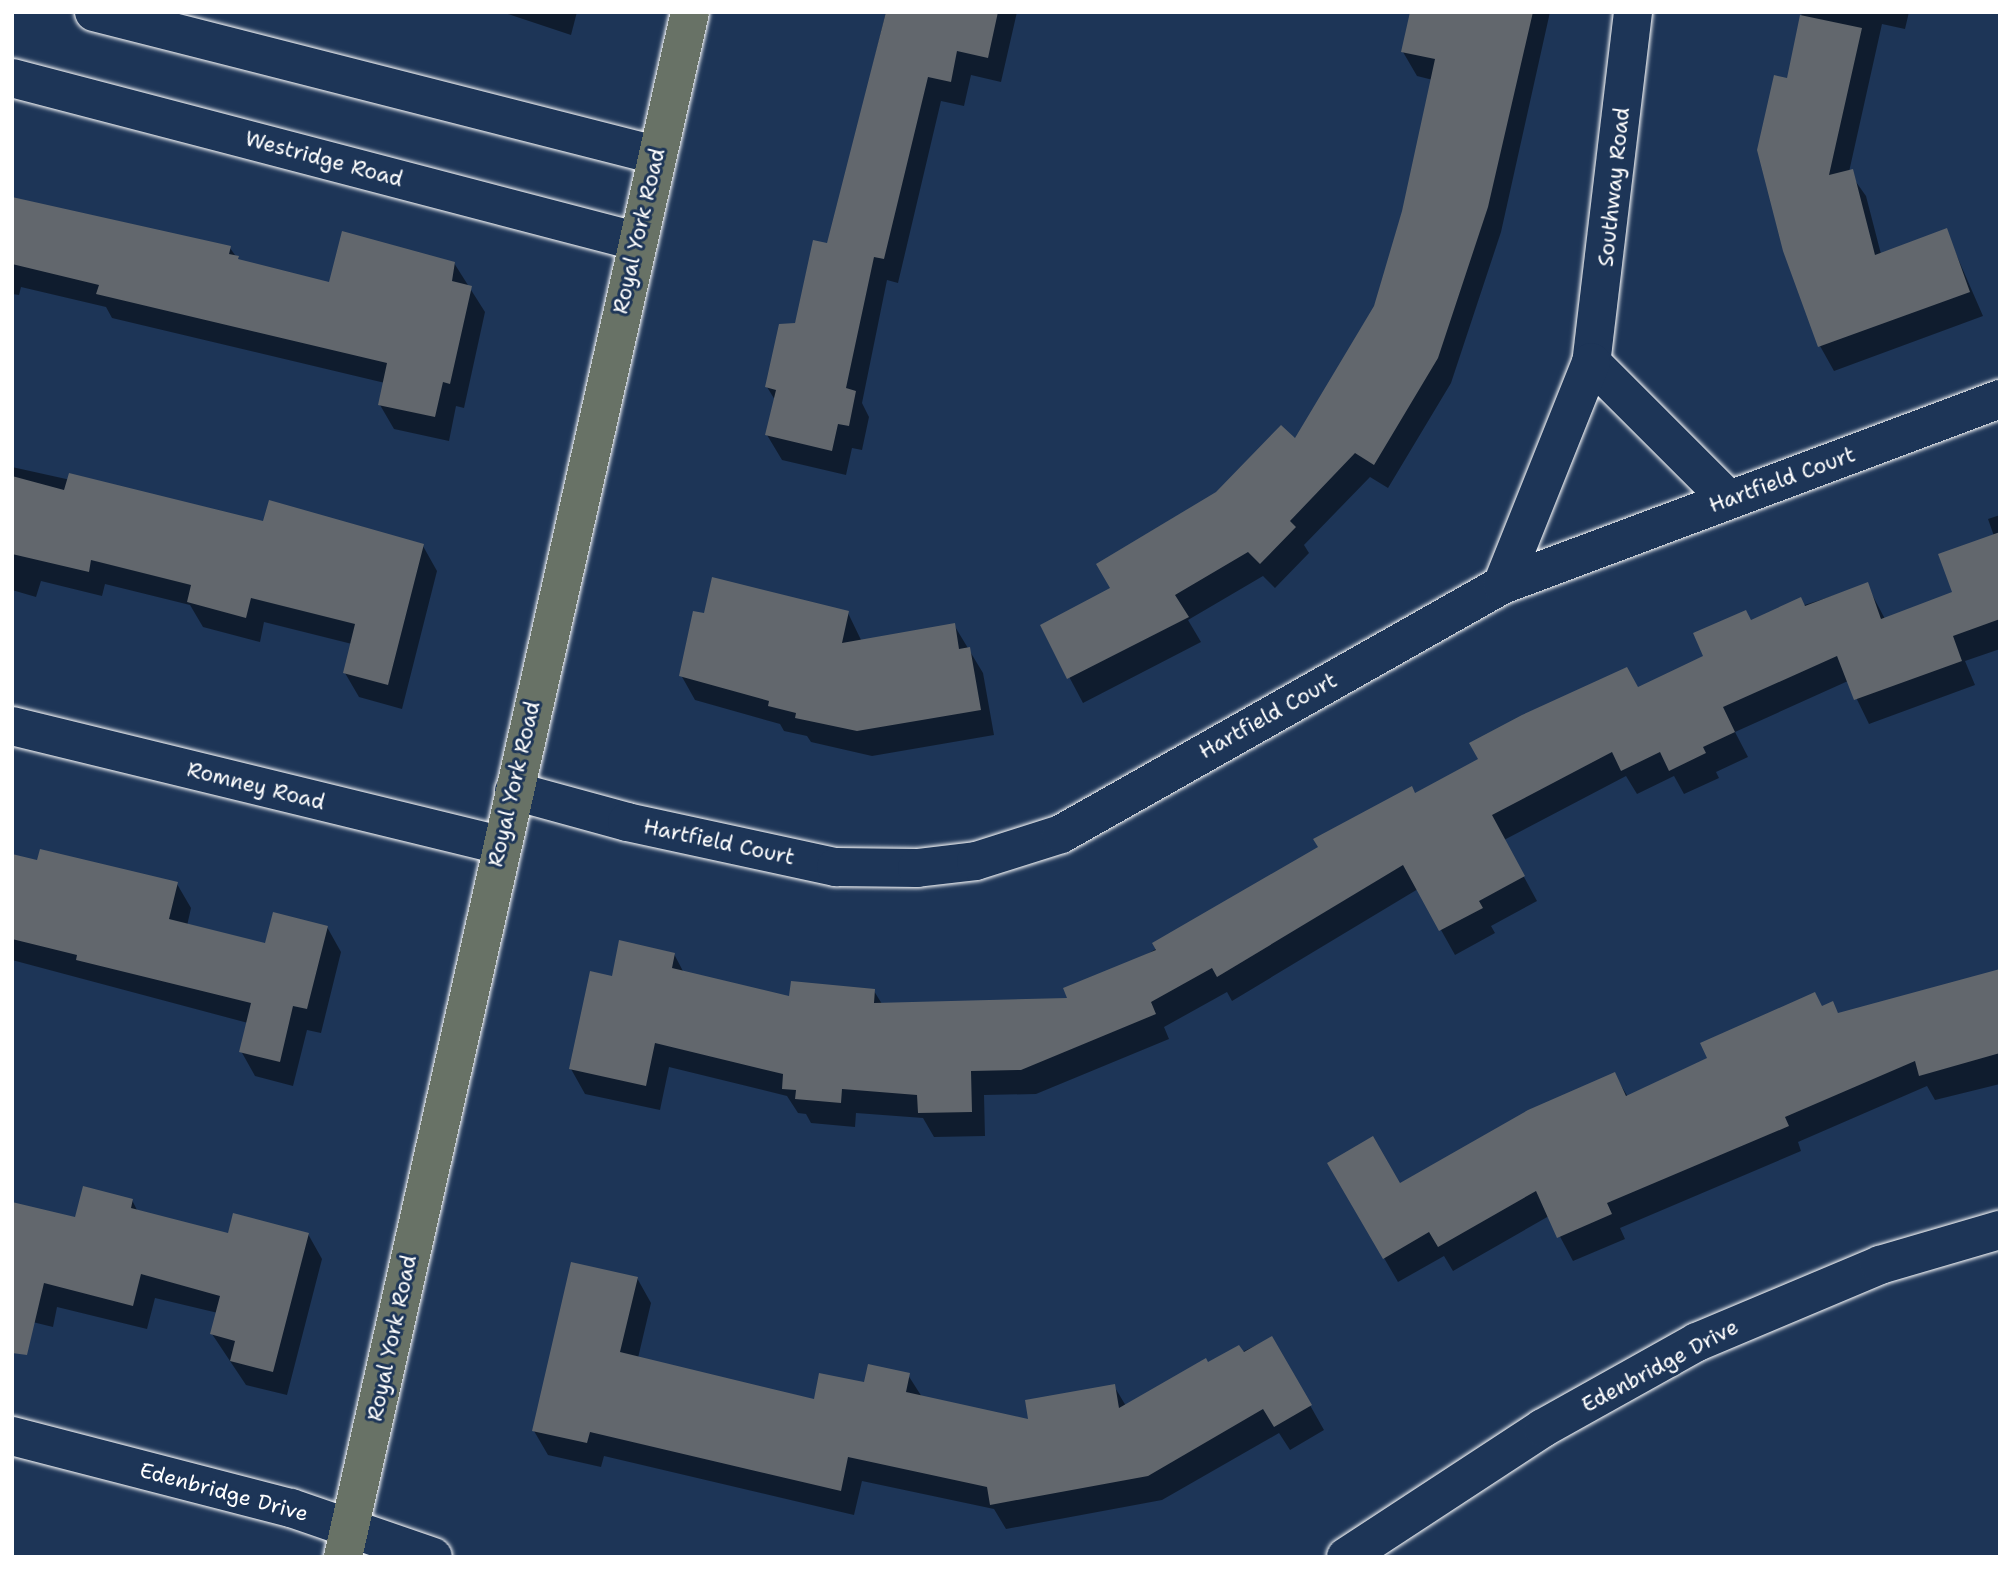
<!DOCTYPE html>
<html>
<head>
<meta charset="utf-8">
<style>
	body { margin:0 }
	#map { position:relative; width:2012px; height:1569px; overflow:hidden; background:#1d3557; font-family:"Shantell Sans",sans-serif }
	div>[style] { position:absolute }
	.shadow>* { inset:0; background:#0007 }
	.building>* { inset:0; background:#62676d }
	.roads { filter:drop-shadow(0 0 2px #fff) drop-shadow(0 0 2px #fff) }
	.minor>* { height:38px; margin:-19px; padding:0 19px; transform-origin:19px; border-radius:19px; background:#1d3557 }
	.major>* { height:38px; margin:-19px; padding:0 19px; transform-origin:19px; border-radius:19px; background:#687266 }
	span { translate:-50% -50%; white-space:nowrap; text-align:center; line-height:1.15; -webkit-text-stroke:6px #1d3557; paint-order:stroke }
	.street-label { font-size:21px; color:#fff }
	.frame { position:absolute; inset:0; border:14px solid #fff; pointer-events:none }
</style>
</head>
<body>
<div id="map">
	<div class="shadow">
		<i style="clip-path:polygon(502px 12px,577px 12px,571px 35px)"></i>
		<i style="clip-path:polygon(886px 12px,1017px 12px,1001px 82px,971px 75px,964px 106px,941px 101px,898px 283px,887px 280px,862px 403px,869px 417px,862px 450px,852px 448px,846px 475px,782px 460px,767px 435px,775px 400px,767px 387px,829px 245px)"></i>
		<i style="clip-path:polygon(1412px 12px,1550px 12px,1501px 232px,1451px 383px,1388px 488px,1370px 477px,1304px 545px,1309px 553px,1275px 588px,1263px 576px,1188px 620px,1201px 642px,1083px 703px,1042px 626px,1113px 589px,1218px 493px,1295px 441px,1375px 307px,1404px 212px,1433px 80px,1417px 76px,1403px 52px)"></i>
		<i style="clip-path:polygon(1802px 12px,1909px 12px,1905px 29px,1882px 24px,1849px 172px,1866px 196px,1881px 254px,1946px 231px,1983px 316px,1834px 371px,1820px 346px,1785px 251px,1788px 80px)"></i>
		<i style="clip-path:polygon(12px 198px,230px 248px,240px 262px,330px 284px,454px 263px,485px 312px,464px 408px,456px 406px,449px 441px,394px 429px,380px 405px,385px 383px,112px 318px,106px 307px,21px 287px,19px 295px,12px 294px)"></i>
		<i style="clip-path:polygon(12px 467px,265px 523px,423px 546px,437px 571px,402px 709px,359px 697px,345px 673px,352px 644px,264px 622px,260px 642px,203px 627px,190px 605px,105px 584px,102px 596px,41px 581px,36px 597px,12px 590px)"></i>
		<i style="clip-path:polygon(2000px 515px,2000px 649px,1965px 661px,1975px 685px,1869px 724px,1848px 681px,1735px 732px,1748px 757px,1716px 772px,1719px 778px,1684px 794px,1674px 776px,1637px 794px,1626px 776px,1504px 840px,1537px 901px,1491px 926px,1495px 933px,1455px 955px,1418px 889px,1232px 1001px,1227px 992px,1164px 1027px,1169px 1039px,1036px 1094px,984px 1095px,985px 1136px,934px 1137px,923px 1118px,856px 1113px,855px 1127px,811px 1123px,806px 1114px,798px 1113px,787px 1096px,669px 1067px,660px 1110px,585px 1094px,571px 1069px,613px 978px,674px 954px,684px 973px,791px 998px,874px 991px,882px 1004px,1070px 1000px,1415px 795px,1705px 657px,1751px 622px,1867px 585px,1885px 619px,1954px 593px,1994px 536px,1988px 519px)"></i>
		<i style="clip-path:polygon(848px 613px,862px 642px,954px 625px,983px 673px,994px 735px,872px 756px,811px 742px,807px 736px,784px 731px,780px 724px,695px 700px,681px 675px,706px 615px)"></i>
		<i style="clip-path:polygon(12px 856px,177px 884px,191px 908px,187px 926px,267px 946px,327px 927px,341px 952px,321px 1033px,307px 1030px,293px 1086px,255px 1076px,241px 1051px,248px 1023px,12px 960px)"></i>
		<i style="clip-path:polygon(2000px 970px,2000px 1084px,1935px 1100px,1927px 1086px,1798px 1142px,1801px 1151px,1620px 1228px,1625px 1239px,1573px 1261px,1549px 1216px,1453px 1271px,1444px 1256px,1398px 1282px,1329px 1163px,1399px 1185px,1614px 1074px,1628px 1097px,1832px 1003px,1839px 1015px)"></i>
		<i style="clip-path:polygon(132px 1200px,138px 1212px,229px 1235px,308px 1234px,322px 1259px,287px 1395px,246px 1385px,212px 1334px,218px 1313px,155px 1298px,147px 1329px,57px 1307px,53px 1327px,12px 1317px,77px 1220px)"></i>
		<i style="clip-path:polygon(637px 1278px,651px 1303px,638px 1358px,815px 1401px,908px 1375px,922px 1397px,1031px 1421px,1114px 1386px,1126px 1406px,1272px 1338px,1324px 1430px,1290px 1450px,1279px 1433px,1162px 1500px,1006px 1529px,994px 1509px,862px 1481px,854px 1515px,604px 1456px,601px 1467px,548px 1455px,534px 1431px)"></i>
	</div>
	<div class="building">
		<i style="clip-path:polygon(886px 12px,998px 12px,988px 58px,957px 51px,951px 82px,928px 77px,884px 259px,874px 257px,846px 388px,856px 391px,849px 426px,838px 424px,832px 451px,765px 435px,776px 390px,765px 387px,779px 324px,795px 323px,813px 240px,827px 243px)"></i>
		<i style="clip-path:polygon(1410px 12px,1533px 12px,1488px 207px,1438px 358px,1374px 465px,1355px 453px,1290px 521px,1296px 527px,1260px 564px,1248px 552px,1175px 595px,1189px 617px,1067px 679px,1040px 625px,1110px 588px,1096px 564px,1216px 492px,1281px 425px,1295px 438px,1374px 306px,1402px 211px,1435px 59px,1401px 52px)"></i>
		<i style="clip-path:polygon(1800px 15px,1862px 28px,1829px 175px,1853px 169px,1875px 255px,1947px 228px,1970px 292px,1818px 347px,1783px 251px,1757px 150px,1774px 75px,1787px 78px)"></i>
		<i style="clip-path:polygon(12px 197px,231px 246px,229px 254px,239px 256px,238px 259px,329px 282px,342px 231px,455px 262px,452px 281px,472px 286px,450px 384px,443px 382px,435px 417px,378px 405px,387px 363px,96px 294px,99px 285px,12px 264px)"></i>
		<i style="clip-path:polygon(69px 473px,263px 521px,269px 500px,424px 544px,388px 685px,343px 673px,355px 624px,251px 598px,246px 618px,187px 602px,191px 585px,91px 560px,89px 572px,12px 554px,12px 476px,64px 490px)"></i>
		<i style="clip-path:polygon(2000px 532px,2000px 619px,1953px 636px,1962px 661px,1854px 700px,1837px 656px,1723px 707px,1735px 732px,1703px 747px,1706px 753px,1669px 771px,1660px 752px,1621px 771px,1612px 752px,1492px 815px,1525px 876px,1479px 901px,1483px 908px,1439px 931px,1403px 865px,1217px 977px,1212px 968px,1151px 1002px,1156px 1014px,1021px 1070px,971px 1071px,972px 1112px,918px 1113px,917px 1095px,842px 1089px,841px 1103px,795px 1099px,796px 1090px,782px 1089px,783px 1074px,655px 1043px,646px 1086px,569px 1069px,590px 971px,612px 976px,619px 940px,675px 953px,672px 968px,789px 996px,791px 981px,875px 989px,874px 1003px,1067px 998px,1063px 988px,1156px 950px,1152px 943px,1318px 847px,1313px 839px,1412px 786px,1415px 793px,1478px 759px,1469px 743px,1522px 715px,1627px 667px,1638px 687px,1703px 656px,1693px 633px,1746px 610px,1751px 620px,1801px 597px,1805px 606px,1868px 582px,1881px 619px,1952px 592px,1938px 554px)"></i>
		<i style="clip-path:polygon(712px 577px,849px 611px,842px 643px,955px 623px,959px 649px,970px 647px,981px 710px,857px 731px,795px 718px,796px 713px,768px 706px,769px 701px,679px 676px,693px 611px,704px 613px)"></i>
		<i style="clip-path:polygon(40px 849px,178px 882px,169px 919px,265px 943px,273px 912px,328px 926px,307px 1009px,293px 1006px,280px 1062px,239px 1052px,251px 1003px,76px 960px,77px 955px,12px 939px,12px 854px,37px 860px)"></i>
		<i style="clip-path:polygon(2000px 969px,2000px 1053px,1919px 1076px,1915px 1061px,1785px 1117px,1789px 1126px,1607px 1203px,1612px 1214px,1557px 1238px,1536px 1191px,1438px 1247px,1429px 1232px,1383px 1259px,1327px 1163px,1373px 1136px,1400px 1183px,1528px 1110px,1615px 1072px,1626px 1096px,1707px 1058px,1700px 1043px,1815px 992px,1822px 1006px,1833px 1001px,1838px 1013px)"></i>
		<i style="clip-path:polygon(83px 1186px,133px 1199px,131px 1208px,228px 1233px,233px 1213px,309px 1233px,273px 1372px,230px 1361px,235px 1341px,210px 1334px,220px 1296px,141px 1274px,133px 1306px,44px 1283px,27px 1355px,12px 1353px,12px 1202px,75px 1217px)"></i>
		<i style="clip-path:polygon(571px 1262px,638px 1277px,620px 1352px,814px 1399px,819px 1373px,864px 1382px,868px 1364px,910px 1373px,906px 1392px,1028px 1419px,1025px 1400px,1115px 1384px,1119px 1408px,1206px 1358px,1208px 1362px,1239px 1345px,1244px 1352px,1272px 1336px,1312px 1405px,1274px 1427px,1263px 1409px,1148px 1476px,990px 1505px,987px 1487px,848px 1457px,841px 1491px,590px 1432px,587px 1443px,532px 1431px)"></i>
	</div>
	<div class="roads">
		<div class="minor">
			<i style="left:94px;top:12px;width:580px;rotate:14.28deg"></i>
			<i style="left:1633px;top:12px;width:353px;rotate:96.8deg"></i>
			<i style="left:1591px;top:362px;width:195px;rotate:45deg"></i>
			<i style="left:12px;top:78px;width:644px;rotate:14.66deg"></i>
			<i style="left:1502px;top:585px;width:240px;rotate:-68.2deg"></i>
			<i style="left:12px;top:726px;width:502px;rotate:13.7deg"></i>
			<i style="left:514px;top:791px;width:117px;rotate:15.3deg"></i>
			<i style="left:627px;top:822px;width:214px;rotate:12.2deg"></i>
			<i style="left:836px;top:867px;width:81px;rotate:0.7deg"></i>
			<i style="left:917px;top:868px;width:59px;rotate:-6.8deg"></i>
			<i style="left:976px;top:861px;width:89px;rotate:-17.6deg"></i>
			<i style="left:1061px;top:834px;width:506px;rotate:-29.45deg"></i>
			<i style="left:1502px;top:585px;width:532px;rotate:-20.48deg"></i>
			<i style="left:12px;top:1436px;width:288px;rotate:14.5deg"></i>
			<i style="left:291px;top:1508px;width:150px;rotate:19deg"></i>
			<i style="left:1346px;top:1557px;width:235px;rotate:-33.2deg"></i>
			<i style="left:1543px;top:1428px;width:176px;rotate:-29.2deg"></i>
			<i style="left:1697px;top:1342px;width:199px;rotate:-22.8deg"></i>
			<i style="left:1880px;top:1265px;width:125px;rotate:-16.3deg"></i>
		</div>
		<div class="major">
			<i style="left:343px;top:1557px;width:1583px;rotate:-77.34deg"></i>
		</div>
	</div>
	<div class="street-label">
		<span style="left:324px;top:159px;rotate:15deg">Westridge Road</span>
		<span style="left:1614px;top:187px;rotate:-84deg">Southway Road</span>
		<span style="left:639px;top:231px;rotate:-77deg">Royal York Road</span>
		<span style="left:1782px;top:480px;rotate:-20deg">Hartfield Court</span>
		<span style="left:1268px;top:716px;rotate:-29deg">Hartfield Court</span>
		<span style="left:514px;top:784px;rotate:-77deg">Royal York Road</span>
		<span style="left:256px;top:786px;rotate:14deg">Romney Road</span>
		<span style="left:719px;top:842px;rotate:12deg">Hartfield Court</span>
		<span style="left:392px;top:1338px;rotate:-78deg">Royal York Road</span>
		<span style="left:1660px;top:1366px;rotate:-28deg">Edenbridge Drive</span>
		<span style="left:224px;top:1492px;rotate:15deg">Edenbridge Drive</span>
	</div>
	<div class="frame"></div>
</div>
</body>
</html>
